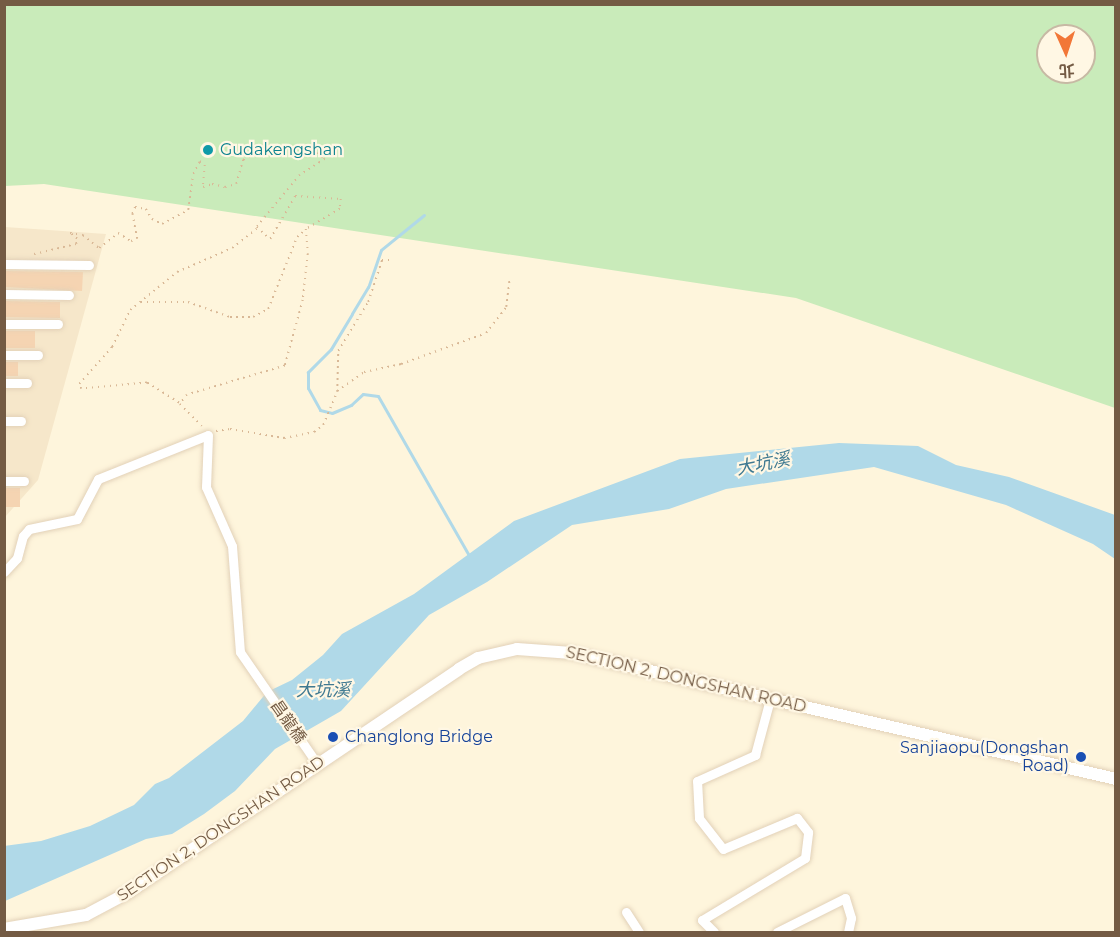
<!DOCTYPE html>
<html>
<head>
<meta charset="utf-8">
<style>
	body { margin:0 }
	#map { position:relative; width:1120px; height:937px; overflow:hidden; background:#fef5dc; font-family:Montserrat,"Noto Sans TC",sans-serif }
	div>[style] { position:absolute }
	.residential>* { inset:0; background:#f6e7ca }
	.green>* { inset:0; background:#c9ebba }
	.water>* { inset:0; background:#b0d9e8 }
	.stream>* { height:3px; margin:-1.5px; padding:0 1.5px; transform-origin:1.5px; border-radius:1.5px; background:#b0d9e8 }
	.building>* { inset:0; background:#f5d4b2 }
	.path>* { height:1.5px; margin-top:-0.75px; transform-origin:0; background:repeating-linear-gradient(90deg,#d9b896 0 1.5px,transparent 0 6px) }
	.roads { filter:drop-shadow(0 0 2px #e2d1b8) drop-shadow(0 0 2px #e2d1b8) }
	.street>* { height:9px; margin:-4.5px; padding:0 4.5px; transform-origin:4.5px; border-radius:4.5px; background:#fff }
	.secondary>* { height:12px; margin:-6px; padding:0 6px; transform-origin:6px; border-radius:6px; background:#fff }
	.dots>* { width:16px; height:16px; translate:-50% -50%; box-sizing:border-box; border:3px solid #fff7e4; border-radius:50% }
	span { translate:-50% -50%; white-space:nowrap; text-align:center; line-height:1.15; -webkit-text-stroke:4.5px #fff7e4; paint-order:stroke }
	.culture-label { font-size:16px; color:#0d838f }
	.left { translate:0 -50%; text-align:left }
	.street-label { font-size:16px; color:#745b44 }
	.transit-label { font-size:16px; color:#164399 }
	.right { translate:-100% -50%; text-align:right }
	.water-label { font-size:18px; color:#3f7991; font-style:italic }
	.frame { position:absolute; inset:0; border:6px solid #745b44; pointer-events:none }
	.north { position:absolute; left:1036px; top:24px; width:60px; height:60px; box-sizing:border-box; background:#fff7e4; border:2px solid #c7b9a4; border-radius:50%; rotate:177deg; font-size:16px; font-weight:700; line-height:24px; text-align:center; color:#745b44 }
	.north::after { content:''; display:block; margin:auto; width:21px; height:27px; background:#f27737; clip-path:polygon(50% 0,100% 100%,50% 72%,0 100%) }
</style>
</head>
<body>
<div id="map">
	<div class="residential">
		<i style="clip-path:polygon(5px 227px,106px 234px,38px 480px,5px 517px)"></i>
	</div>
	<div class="green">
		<i style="clip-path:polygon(evenodd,5px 4px,1115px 5px,1115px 408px,796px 298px,44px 184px,5px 186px,5px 4px,1048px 36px,1084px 36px,1084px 72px,1048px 72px,1048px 36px)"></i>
	</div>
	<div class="water">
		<i style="clip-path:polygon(839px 443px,918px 446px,956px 465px,1009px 477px,1115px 515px,1115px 559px,1093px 544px,1006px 505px,874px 467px,726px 489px,669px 509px,572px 525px,487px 582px,429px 615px,341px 711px,275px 749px,235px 791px,204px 814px,172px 834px,146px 839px,5px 901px,4px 846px,41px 841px,90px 826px,134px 805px,155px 784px,169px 778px,243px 721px,267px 692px,292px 680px,323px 655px,342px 634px,414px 594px,514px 521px,680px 459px)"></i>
	</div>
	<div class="stream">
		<i style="left:424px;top:215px;width:55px;rotate:140.9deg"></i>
		<i style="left:381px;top:250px;width:39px;rotate:109deg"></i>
		<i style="left:368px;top:287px;width:31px;rotate:121deg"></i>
		<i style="left:352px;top:314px;width:41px;rotate:121deg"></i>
		<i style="left:331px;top:349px;width:33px;rotate:135deg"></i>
		<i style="left:308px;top:372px;width:16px;rotate:90deg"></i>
		<i style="left:308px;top:388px;width:25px;rotate:61deg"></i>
		<i style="left:320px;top:410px;width:12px;rotate:14deg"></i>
		<i style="left:332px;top:413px;width:21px;rotate:-23deg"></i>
		<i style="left:351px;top:405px;width:16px;rotate:-43deg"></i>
		<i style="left:363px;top:394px;width:15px;rotate:8deg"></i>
		<i style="left:378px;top:396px;width:182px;rotate:60.3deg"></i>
	</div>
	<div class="building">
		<i style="clip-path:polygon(4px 271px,83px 272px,82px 291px,4px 287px)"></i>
		<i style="clip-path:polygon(4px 301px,60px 302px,60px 318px,4px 317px)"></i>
		<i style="clip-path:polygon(4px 331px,35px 331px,35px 348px,4px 348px)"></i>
		<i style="clip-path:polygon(4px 362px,18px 362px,18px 376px,4px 376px)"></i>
		<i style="clip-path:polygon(4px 488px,20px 488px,20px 507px,4px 507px)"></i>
	</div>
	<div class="path">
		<i style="left:34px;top:254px;width:43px;rotate:-13.4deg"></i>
		<i style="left:76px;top:244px;width:5px;rotate:-79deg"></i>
		<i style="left:77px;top:239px;width:9px;rotate:-139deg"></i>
		<i style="left:70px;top:233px;width:13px;rotate:9deg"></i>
		<i style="left:83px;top:235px;width:21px;rotate:39deg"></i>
		<i style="left:99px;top:248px;width:24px;rotate:-38deg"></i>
		<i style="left:118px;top:233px;width:15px;rotate:32deg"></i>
		<i style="left:131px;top:241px;width:6px;rotate:-18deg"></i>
		<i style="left:137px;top:239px;width:25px;rotate:-101deg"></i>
		<i style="left:132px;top:214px;width:8px;rotate:-67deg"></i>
		<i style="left:135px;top:207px;width:11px;rotate:10deg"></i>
		<i style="left:146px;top:209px;width:12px;rotate:59deg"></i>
		<i style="left:152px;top:219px;width:11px;rotate:27deg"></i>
		<i style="left:162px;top:224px;width:30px;rotate:-28deg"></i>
		<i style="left:188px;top:210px;width:36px;rotate:-82deg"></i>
		<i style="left:193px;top:174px;width:15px;rotate:-62deg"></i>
		<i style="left:200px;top:161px;width:6px;rotate:39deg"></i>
		<i style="left:205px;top:165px;width:22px;rotate:95deg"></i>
		<i style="left:203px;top:187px;width:9px;rotate:-18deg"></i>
		<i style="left:212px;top:184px;width:13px;rotate:13deg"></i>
		<i style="left:225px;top:187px;width:11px;rotate:-15deg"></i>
		<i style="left:236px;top:184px;width:25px;rotate:-74deg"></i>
		<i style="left:243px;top:160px;width:24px;rotate:-28deg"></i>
		<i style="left:264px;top:149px;width:43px;rotate:-4deg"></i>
		<i style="left:307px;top:146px;width:22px;rotate:36deg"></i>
		<i style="left:325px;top:159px;width:30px;rotate:147deg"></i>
		<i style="left:300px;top:175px;width:67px;rotate:129.6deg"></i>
		<i style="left:257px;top:227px;width:18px;rotate:43deg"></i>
		<i style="left:270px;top:239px;width:50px;rotate:-59.8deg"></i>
		<i style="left:295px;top:196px;width:46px;rotate:3.7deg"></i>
		<i style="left:341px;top:199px;width:10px;rotate:96deg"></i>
		<i style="left:340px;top:209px;width:39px;rotate:149deg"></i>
		<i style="left:141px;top:302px;width:47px"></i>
		<i style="left:188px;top:302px;width:45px;rotate:19.7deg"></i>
		<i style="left:230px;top:317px;width:23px"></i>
		<i style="left:253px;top:317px;width:17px;rotate:-28deg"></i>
		<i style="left:268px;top:309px;width:78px;rotate:-68.1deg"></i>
		<i style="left:297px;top:237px;width:12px;rotate:-42deg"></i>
		<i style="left:306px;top:229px;width:25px;rotate:85deg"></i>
		<i style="left:308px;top:254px;width:46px;rotate:96.2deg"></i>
		<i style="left:303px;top:300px;width:68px;rotate:105.3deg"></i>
		<i style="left:285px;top:366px;width:102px;rotate:163.5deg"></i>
		<i style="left:187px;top:395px;width:11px;rotate:128deg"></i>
		<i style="left:180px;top:404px;width:31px;rotate:45deg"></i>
		<i style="left:337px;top:391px;width:33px;rotate:-35deg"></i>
		<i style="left:364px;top:372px;width:38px;rotate:-12deg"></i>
		<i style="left:401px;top:364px;width:90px;rotate:-20deg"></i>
		<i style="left:486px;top:333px;width:33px;rotate:-52deg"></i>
		<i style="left:506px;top:307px;width:26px;rotate:-83deg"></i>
		<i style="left:179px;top:403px;width:38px;rotate:-148deg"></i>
		<i style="left:147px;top:383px;width:66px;rotate:174.8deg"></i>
		<i style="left:81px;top:389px;width:5px;rotate:-112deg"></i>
		<i style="left:79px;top:384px;width:50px;rotate:-48.3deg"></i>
		<i style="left:112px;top:347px;width:41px;rotate:-64.1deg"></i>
		<i style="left:130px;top:310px;width:60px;rotate:-39deg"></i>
		<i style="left:177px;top:272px;width:60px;rotate:-23.6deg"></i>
		<i style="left:232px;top:248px;width:31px;rotate:-38deg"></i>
		<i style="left:216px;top:431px;width:14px;rotate:-8deg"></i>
		<i style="left:230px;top:429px;width:55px;rotate:9.5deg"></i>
		<i style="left:284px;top:438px;width:31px;rotate:-11deg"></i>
		<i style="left:314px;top:432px;width:11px;rotate:-38deg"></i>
		<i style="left:323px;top:425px;width:36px;rotate:-67deg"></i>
		<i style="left:337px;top:392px;width:41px;rotate:-88.6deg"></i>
		<i style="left:338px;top:351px;width:57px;rotate:-58.5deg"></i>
		<i style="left:368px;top:302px;width:44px;rotate:-71.6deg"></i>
		<i style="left:382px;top:260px;width:10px"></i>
	</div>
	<div class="roads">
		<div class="street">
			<i style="left:4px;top:264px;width:85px;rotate:0.7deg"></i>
			<i style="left:4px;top:294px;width:65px;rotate:0.9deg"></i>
			<i style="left:4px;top:324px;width:54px"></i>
			<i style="left:4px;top:355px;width:34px"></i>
			<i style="left:4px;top:383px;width:23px"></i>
			<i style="left:4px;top:421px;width:17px"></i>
			<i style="left:4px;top:481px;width:20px"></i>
			<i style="left:4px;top:572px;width:19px;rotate:-47deg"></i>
			<i style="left:17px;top:558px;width:23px;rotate:-75deg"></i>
			<i style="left:23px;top:536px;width:9px;rotate:-49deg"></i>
			<i style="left:29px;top:529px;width:49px;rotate:-11.8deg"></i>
			<i style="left:77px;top:519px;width:45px;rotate:-62.3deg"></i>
			<i style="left:98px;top:479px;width:118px;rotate:-21.8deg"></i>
			<i style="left:208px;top:435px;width:52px;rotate:92.2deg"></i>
			<i style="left:206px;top:487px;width:64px;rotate:66.2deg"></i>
			<i style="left:232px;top:546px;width:106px;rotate:85.7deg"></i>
			<i style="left:240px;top:652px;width:137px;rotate:55.4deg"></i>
			<i style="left:626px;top:912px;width:24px;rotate:57deg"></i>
			<i style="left:714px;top:932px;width:17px;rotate:-135deg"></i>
			<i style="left:702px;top:920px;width:120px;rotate:-31deg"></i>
			<i style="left:805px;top:858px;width:26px;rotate:-83deg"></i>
			<i style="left:808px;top:832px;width:18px;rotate:-128deg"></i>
			<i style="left:797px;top:818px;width:80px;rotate:157.3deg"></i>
			<i style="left:723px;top:849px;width:39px;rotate:-128deg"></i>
			<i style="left:699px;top:818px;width:37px;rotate:-93deg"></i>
			<i style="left:697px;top:781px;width:64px;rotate:-24.1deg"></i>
			<i style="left:755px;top:755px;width:58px;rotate:-75deg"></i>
			<i style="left:777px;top:932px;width:76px;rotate:-26.6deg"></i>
			<i style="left:845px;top:898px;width:21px;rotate:73deg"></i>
			<i style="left:851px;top:918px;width:14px;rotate:102deg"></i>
		</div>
		<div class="secondary">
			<i style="left:4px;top:929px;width:83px;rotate:-9.7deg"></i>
			<i style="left:86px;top:915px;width:49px;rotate:-28.1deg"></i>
			<i style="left:129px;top:892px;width:398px;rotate:-34deg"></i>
			<i style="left:459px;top:669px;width:22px;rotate:-30deg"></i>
			<i style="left:478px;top:658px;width:40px;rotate:-13deg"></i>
			<i style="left:517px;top:649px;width:55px;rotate:4.2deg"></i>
			<i style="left:572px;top:653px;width:558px;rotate:13.04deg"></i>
		</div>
	</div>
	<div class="dots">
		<i style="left:208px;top:150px;background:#0f9aa8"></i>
		<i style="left:333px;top:737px;background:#1a4fb4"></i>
		<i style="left:1081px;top:757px;background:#1a4fb4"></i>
	</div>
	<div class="culture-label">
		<span class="left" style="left:220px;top:150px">Gudakengshan</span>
	</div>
	<div class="street-label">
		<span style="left:686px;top:680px;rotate:13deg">SECTION 2, DONGSHAN ROAD</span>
		<span style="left:288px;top:722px;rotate:55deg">昌龍橋</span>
		<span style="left:221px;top:829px;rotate:-34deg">SECTION 2, DONGSHAN ROAD</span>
	</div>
	<div class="transit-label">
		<span class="left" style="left:345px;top:737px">Changlong Bridge</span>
		<span class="right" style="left:1069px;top:757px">Sanjiaopu(Dongshan<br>Road)</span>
	</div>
	<div class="water-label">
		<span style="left:763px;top:464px;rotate:-11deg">大坑溪</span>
		<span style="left:323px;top:690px">大坑溪</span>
	</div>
	<div class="frame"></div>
	<div class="north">北</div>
</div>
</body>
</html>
